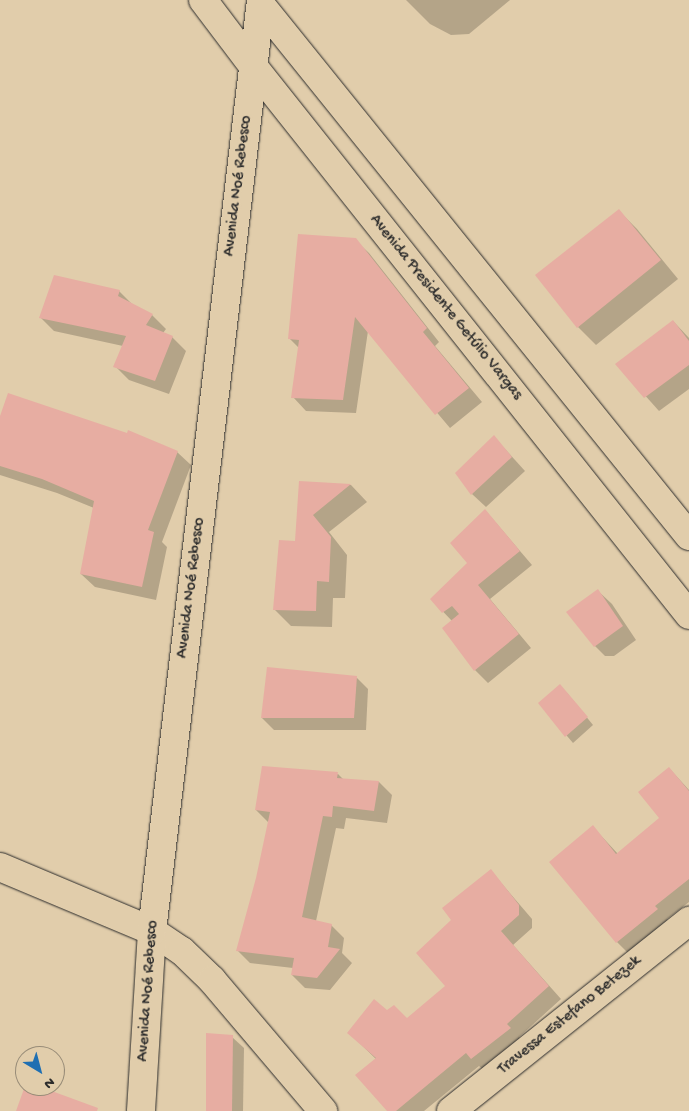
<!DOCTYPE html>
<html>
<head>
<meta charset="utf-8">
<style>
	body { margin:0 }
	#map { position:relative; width:689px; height:1111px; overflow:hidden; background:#e1cdab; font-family:"Gochi Hand",sans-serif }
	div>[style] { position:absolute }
	.shadow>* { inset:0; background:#0003 }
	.building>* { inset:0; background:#e7ada2 }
	.roads { filter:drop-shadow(0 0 1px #2b2b2b) drop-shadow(0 0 1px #2b2b2b) }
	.minor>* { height:28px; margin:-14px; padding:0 14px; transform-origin:14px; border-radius:14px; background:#e1cdab }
	.major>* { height:28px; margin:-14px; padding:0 14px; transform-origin:14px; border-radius:14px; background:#e1cdab }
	span { translate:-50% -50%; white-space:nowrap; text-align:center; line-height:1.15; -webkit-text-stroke:4.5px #e1cdab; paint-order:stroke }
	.street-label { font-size:16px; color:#2b2b2b }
	.north { position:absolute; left:15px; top:1046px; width:50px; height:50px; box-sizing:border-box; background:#e1cdab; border:1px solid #988c78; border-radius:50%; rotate:143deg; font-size:14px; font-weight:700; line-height:20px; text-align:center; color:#2b2b2b }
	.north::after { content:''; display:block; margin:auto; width:18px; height:22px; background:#1f6fb2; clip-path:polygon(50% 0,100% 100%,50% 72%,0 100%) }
</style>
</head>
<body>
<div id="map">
	<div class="shadow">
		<i style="clip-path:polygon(406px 0,510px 0,469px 34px,451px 35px,430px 24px)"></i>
		<i style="clip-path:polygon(619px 211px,637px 229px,678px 279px,596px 345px,578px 327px)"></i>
		<i style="clip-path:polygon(355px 240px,369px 253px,439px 342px,435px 346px,482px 402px,450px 428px,368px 331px,356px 413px,306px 411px,293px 397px,299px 348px,289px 338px)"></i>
		<i style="clip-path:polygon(119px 291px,133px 305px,152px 315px,166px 329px,163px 333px,172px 337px,186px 351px,169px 394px,129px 380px,115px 366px,123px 346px,54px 331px,41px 318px)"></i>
		<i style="clip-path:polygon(673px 321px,689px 338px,689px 389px,659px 411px,617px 364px)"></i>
		<i style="clip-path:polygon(0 419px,177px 452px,191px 465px,162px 542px,167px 547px,156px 600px,95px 587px,81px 574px,94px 508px,57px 493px,0 475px)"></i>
		<i style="clip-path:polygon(494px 437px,525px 471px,486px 507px,472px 494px)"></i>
		<i style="clip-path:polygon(301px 482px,351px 485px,367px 502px,329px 532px,347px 555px,345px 598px,333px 598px,332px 627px,291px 626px,274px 609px,296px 542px)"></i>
		<i style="clip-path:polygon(485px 510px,532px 565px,490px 599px,531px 648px,488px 683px,475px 670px,444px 629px,452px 621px,431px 599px,469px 563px)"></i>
		<i style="clip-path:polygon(598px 591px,612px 604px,636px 640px,614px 656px,605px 656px,591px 642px)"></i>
		<i style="clip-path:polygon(268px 668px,357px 678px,368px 689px,366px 730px,274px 730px,262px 718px)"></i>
		<i style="clip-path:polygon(567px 693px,593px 725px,573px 743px,539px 703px)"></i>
		<i style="clip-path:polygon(669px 768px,689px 790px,689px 902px,667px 919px,670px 923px,630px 955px,617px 942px,593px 827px,618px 854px,661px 818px)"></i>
		<i style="clip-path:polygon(338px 774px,344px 780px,379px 782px,392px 795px,387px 823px,346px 818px,344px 829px,336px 828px,316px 921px,331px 925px,344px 938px,342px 953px,352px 963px,330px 990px,305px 988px,292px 975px,293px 968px,250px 963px,238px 951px,257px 879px,269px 823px,256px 810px)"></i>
		<i style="clip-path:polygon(491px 871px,532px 919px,532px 928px,513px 945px,561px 999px,519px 1037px,522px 1041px,485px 1071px,479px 1066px,424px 1111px,389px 1111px,376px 1059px,349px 1033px,387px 1012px,407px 1019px,447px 986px,453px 920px)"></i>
		<i style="clip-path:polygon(232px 1037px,244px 1048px,243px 1111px,207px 1111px)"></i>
	</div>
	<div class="building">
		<i style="clip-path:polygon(619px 209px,661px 260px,577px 328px,535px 275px)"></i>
		<i style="clip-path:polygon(298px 234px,356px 238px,427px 328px,423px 332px,469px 388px,435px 415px,355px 317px,343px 400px,291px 398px,299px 340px,288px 339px)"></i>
		<i style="clip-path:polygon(54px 275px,120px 290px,118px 296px,153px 314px,146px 325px,173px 336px,155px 381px,113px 367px,126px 336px,39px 318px)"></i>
		<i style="clip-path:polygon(673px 320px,689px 341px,689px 365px,644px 398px,615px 364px)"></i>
		<i style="clip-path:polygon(8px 393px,127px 433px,128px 430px,178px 451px,148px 530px,154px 532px,142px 587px,80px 574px,94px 501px,42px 479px,0 466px,0 416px)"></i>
		<i style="clip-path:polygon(494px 435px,512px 457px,471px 495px,455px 473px)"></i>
		<i style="clip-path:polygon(299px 481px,351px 484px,313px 515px,331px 537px,329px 582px,317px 581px,316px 611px,273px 610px,279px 540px,295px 541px)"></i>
		<i style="clip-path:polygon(485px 509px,520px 551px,478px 585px,519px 634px,474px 671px,442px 628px,459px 614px,452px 606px,442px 613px,430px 599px,467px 563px,450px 543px)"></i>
		<i style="clip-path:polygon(598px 589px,623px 626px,594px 647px,566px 612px)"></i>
		<i style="clip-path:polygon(267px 667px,357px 676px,354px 718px,261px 718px)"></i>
		<i style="clip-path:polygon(560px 684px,588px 717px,565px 737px,538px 703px)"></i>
		<i style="clip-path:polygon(262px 766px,338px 772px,337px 778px,379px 781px,374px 811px,333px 806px,332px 817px,323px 816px,302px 917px,332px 924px,328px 947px,340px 949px,317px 978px,291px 975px,294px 958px,236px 951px,256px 878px,270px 812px,255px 810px)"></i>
		<i style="clip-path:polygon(669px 767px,689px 791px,689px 879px,655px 906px,658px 909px,616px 943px,549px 862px,593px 825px,616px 854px,659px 818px,638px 792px)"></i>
		<i style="clip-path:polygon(491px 869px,519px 905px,519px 915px,501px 931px,549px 986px,507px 1024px,511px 1028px,471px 1059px,466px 1053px,396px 1111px,387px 1111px,355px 1075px,376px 1058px,347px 1033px,374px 999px,387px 1010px,394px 1005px,407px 1018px,445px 986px,416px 953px,451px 920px,442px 908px)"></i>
		<i style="clip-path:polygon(206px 1033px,233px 1035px,232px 1111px,206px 1111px)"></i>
		<i style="clip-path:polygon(25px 1086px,38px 1086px,98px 1108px,97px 1111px,16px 1111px)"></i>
	</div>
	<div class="roads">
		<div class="minor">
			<i style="left:203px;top:0;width:83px;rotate:52.9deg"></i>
			<i style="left:0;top:867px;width:165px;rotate:22.8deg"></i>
			<i style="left:152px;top:931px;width:36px;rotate:34deg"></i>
			<i style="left:182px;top:951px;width:42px;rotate:44deg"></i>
			<i style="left:212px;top:980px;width:172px;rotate:49.7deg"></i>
			<i style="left:451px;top:1111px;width:305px;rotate:-38.6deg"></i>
		</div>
		<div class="major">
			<i style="left:261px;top:5px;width:682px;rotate:51.13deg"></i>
			<i style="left:253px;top:66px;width:701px;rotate:51.54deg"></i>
			<i style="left:141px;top:1111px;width:180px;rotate:-86.5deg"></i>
			<i style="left:152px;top:931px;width:937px;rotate:-83.32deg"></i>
		</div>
	</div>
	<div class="street-label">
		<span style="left:239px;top:186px;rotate:-83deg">Avenida Noé Rebesco</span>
		<span style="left:445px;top:308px;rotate:51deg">Avenida Presidente Getúlio Vargas</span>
		<span style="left:192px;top:588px;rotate:-83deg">Avenida Noé Rebesco</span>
		<span style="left:149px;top:991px;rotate:-86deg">Avenida Noé Rebesco</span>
		<span style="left:570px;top:1016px;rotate:-39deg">Travessa Estefano Betezek</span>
	</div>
	<div class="north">N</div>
</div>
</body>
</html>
